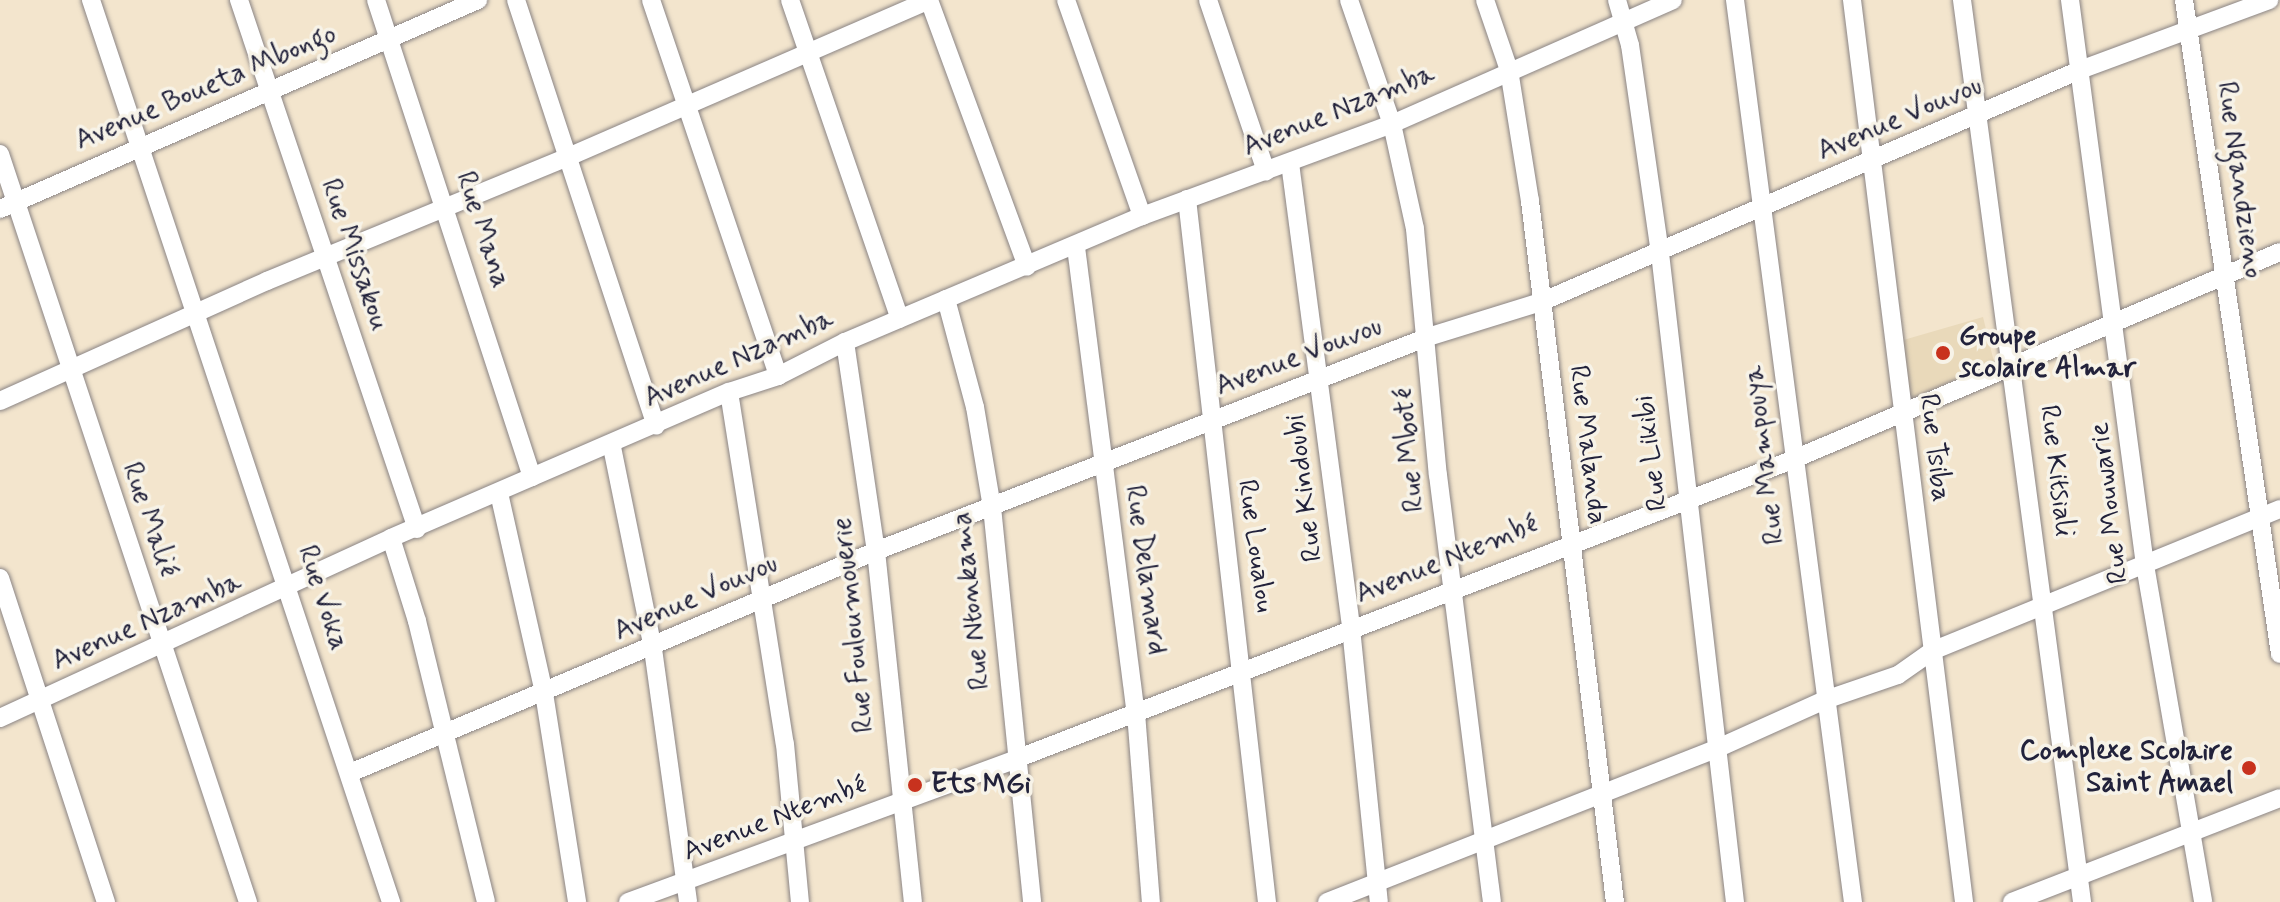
<!DOCTYPE html>
<html>
<head>
<meta charset="utf-8">
<style>
	body { margin:0 }
	#map { position:relative; width:2280px; height:902px; overflow:hidden; background:#f3e5cd; font-family:Mynerve,sans-serif }
	div>[style] { position:absolute }
	.built>* { inset:0; background:#e9d9ba }
	.roads { filter:drop-shadow(0 0 2px #8a8484) drop-shadow(0 0 2px #8a8484) }
	.minor>* { height:18px; margin:-9px; padding:0 9px; transform-origin:9px; border-radius:9px; background:#fff }
	.dots>* { width:22px; height:22px; translate:-50% -50%; box-sizing:border-box; border:4px solid #f7f3e8; border-radius:50% }
	span { translate:-50% -50%; white-space:nowrap; text-align:center; line-height:1.15; -webkit-text-stroke:7px #f7f3e8; paint-order:stroke }
	.street-label { font-size:28px; color:#22223b }
	.poi-label { font-size:28px; color:#22223b; font-weight:700 }
	.left { translate:0 -50%; text-align:left }
	.right { translate:-100% -50%; text-align:right }
</style>
</head>
<body>
<div id="map">
	<div class="built">
		<i style="clip-path:polygon(1983px 317px,1994px 362px,1902px 403px,1893px 343px)"></i>
	</div>
	<div class="roads">
		<div class="minor">
			<i style="left:91px;top:0;width:951px;rotate:71.6deg"></i>
			<i style="left:239px;top:0;width:558px;rotate:71.4deg"></i>
			<i style="left:376px;top:0;width:502px;rotate:71.89deg"></i>
			<i style="left:516px;top:0;width:448px;rotate:71.8deg"></i>
			<i style="left:651px;top:0;width:397px;rotate:71.3deg"></i>
			<i style="left:790px;top:0;width:337px;rotate:71deg"></i>
			<i style="left:929px;top:0;width:284px;rotate:69.8deg"></i>
			<i style="left:1066px;top:0;width:229px;rotate:70.6deg"></i>
			<i style="left:1208px;top:0;width:181px;rotate:71.3deg"></i>
			<i style="left:1349px;top:0;width:131px;rotate:70.9deg"></i>
			<i style="left:1392px;top:124px;width:107px;rotate:77.6deg"></i>
			<i style="left:1415px;top:229px;width:247px;rotate:84.7deg"></i>
			<i style="left:1438px;top:475px;width:430px;rotate:82.8deg"></i>
			<i style="left:1485px;top:0;width:74px;rotate:71.1deg"></i>
			<i style="left:1509px;top:70px;width:133px;rotate:80.9deg"></i>
			<i style="left:1530px;top:201px;width:706px;rotate:83.09deg"></i>
			<i style="left:1617px;top:0;width:47px;rotate:73.9deg"></i>
			<i style="left:1630px;top:45px;width:210px;rotate:81.8deg"></i>
			<i style="left:1660px;top:253px;width:653px;rotate:83.41deg"></i>
			<i style="left:1735px;top:0;width:910px;rotate:82.55deg"></i>
			<i style="left:1852px;top:0;width:909px;rotate:82.92deg"></i>
			<i style="left:1962px;top:0;width:910px;rotate:82.42deg"></i>
			<i style="left:2070px;top:0;width:570px;rotate:82.44deg"></i>
			<i style="left:2145px;top:565px;width:342px;rotate:80.2deg"></i>
			<i style="left:2184px;top:0;width:661px;rotate:81.65deg"></i>
			<i style="left:0;top:154px;width:788px;rotate:71.66deg"></i>
			<i style="left:1290px;top:163px;width:469px;rotate:82.5deg"></i>
			<i style="left:1351px;top:628px;width:275px;rotate:84.2deg"></i>
			<i style="left:1187px;top:199px;width:708px;rotate:83.51deg"></i>
			<i style="left:0;top:209px;width:522px;rotate:-23.62deg"></i>
			<i style="left:1076px;top:247px;width:470px;rotate:82.7deg"></i>
			<i style="left:1136px;top:713px;width:190px;rotate:85.5deg"></i>
			<i style="left:946px;top:299px;width:112px;rotate:75deg"></i>
			<i style="left:975px;top:407px;width:101px;rotate:80.4deg"></i>
			<i style="left:992px;top:507px;width:397px;rotate:84.2deg"></i>
			<i style="left:845px;top:342px;width:211px;rotate:81.6deg"></i>
			<i style="left:876px;top:551px;width:353px;rotate:84deg"></i>
			<i style="left:729px;top:392px;width:356px;rotate:81deg"></i>
			<i style="left:785px;top:744px;width:159px;rotate:84.6deg"></i>
			<i style="left:0;top:401px;width:293px;rotate:-24.2deg"></i>
			<i style="left:267px;top:281px;width:323px;rotate:-22.4deg"></i>
			<i style="left:566px;top:158px;width:396px;rotate:-23.5deg"></i>
			<i style="left:612px;top:447px;width:206px;rotate:78.5deg"></i>
			<i style="left:653px;top:649px;width:255px;rotate:82.1deg"></i>
			<i style="left:499px;top:493px;width:205px;rotate:77.3deg"></i>
			<i style="left:544px;top:693px;width:212px;rotate:81deg"></i>
			<i style="left:391px;top:538px;width:87px;rotate:72.6deg"></i>
			<i style="left:417px;top:621px;width:289px;rotate:76.2deg"></i>
			<i style="left:0;top:578px;width:341px;rotate:71.9deg"></i>
			<i style="left:0;top:718px;width:430px;rotate:-24.7deg"></i>
			<i style="left:391px;top:538px;width:368px;rotate:-23.4deg"></i>
			<i style="left:729px;top:392px;width:52px;rotate:-18.1deg"></i>
			<i style="left:778px;top:376px;width:75px;rotate:-26.9deg"></i>
			<i style="left:845px;top:342px;width:323px;rotate:-23deg"></i>
			<i style="left:1142px;top:216px;width:266px;rotate:-20.2deg"></i>
			<i style="left:1392px;top:124px;width:307px;rotate:-23.8deg"></i>
			<i style="left:350px;top:773px;width:571px;rotate:-22.88deg"></i>
			<i style="left:876px;top:551px;width:592px;rotate:-21.19deg"></i>
			<i style="left:1428px;top:337px;width:118px;rotate:-17.2deg"></i>
			<i style="left:1541px;top:302px;width:587px;rotate:-23.29deg"></i>
			<i style="left:2080px;top:70px;width:202px;rotate:-20.3deg"></i>
			<i style="left:628px;top:902px;width:414px;rotate:-20.2deg"></i>
			<i style="left:1016px;top:759px;width:832px;rotate:-21.07deg"></i>
			<i style="left:1792px;top:460px;width:530px;rotate:-23.09deg"></i>
			<i style="left:1327px;top:902px;width:418px;rotate:-21.5deg"></i>
			<i style="left:1716px;top:749px;width:120px;rotate:-24.2deg"></i>
			<i style="left:1825px;top:700px;width:77px;rotate:-18.9deg"></i>
			<i style="left:1898px;top:675px;width:42px;rotate:-35.2deg"></i>
			<i style="left:1932px;top:651px;width:376px;rotate:-22.2deg"></i>
			<i style="left:2012px;top:902px;width:287px;rotate:-21.2deg"></i>
		</div>
	</div>
	<div class="dots">
		<i style="left:1943px;top:353px;background:#c8321e"></i>
		<i style="left:2249px;top:768px;background:#c8321e"></i>
		<i style="left:915px;top:785px;background:#c8321e"></i>
	</div>
	<div class="street-label">
		<span style="left:206px;top:88px;rotate:-23deg">Avenue Boueta Mbongo</span>
		<span style="left:1339px;top:111px;rotate:-22deg">Avenue Nzamba</span>
		<span style="left:1900px;top:119px;rotate:-23deg">Avenue Vouvou</span>
		<span style="left:2239px;top:180px;rotate:82deg">Rue Ngandzieno</span>
		<span style="left:482px;top:230px;rotate:72deg">Rue Mana</span>
		<span style="left:354px;top:255px;rotate:71deg">Rue Missakou</span>
		<span style="left:1299px;top:357px;rotate:-21deg">Avenue Vouvou</span>
		<span style="left:739px;top:359px;rotate:-24deg">Avenue Nzamba</span>
		<span style="left:1587px;top:445px;rotate:83deg">Rue Malanda</span>
		<span style="left:1934px;top:448px;rotate:83deg">Rue Tsiba</span>
		<span style="left:1410px;top:450px;rotate:-95deg">Rue Mboté</span>
		<span style="left:1652px;top:453px;rotate:-97deg">Rue Likibi</span>
		<span style="left:1765px;top:455px;rotate:-97deg">Rue Mampouya</span>
		<span style="left:2056px;top:471px;rotate:83deg">Rue Kitsiali</span>
		<span style="left:1305px;top:488px;rotate:-97deg">Rue Kindoubi</span>
		<span style="left:2110px;top:503px;rotate:-97deg">Rue Mouwarie</span>
		<span style="left:149px;top:520px;rotate:71deg">Rue Malié</span>
		<span style="left:1255px;top:546px;rotate:82deg">Rue Loualou</span>
		<span style="left:1447px;top:560px;rotate:-22deg">Avenue Ntembé</span>
		<span style="left:1145px;top:570px;rotate:82deg">Rue Delamard</span>
		<span style="left:322px;top:598px;rotate:72deg">Rue Voka</span>
		<span style="left:696px;top:598px;rotate:-24deg">Avenue Vouvou</span>
		<span style="left:972px;top:601px;rotate:-96deg">Rue Ntonkama</span>
		<span style="left:147px;top:622px;rotate:-24deg">Avenue Nzamba</span>
		<span style="left:854px;top:625px;rotate:-96deg">Rue Fouloumouerie</span>
		<span style="left:775px;top:819px;rotate:-21deg">Avenue Ntembé</span>
	</div>
	<div class="poi-label">
		<span class="left" style="left:1959px;top:353px">Groupe<br>scolaire Almar</span>
		<span class="right" style="left:2233px;top:768px">Complexe Scolaire<br>Saint Amael</span>
		<span class="left" style="left:931px;top:785px">Ets MGi</span>
	</div>
</div>
</body>
</html>
